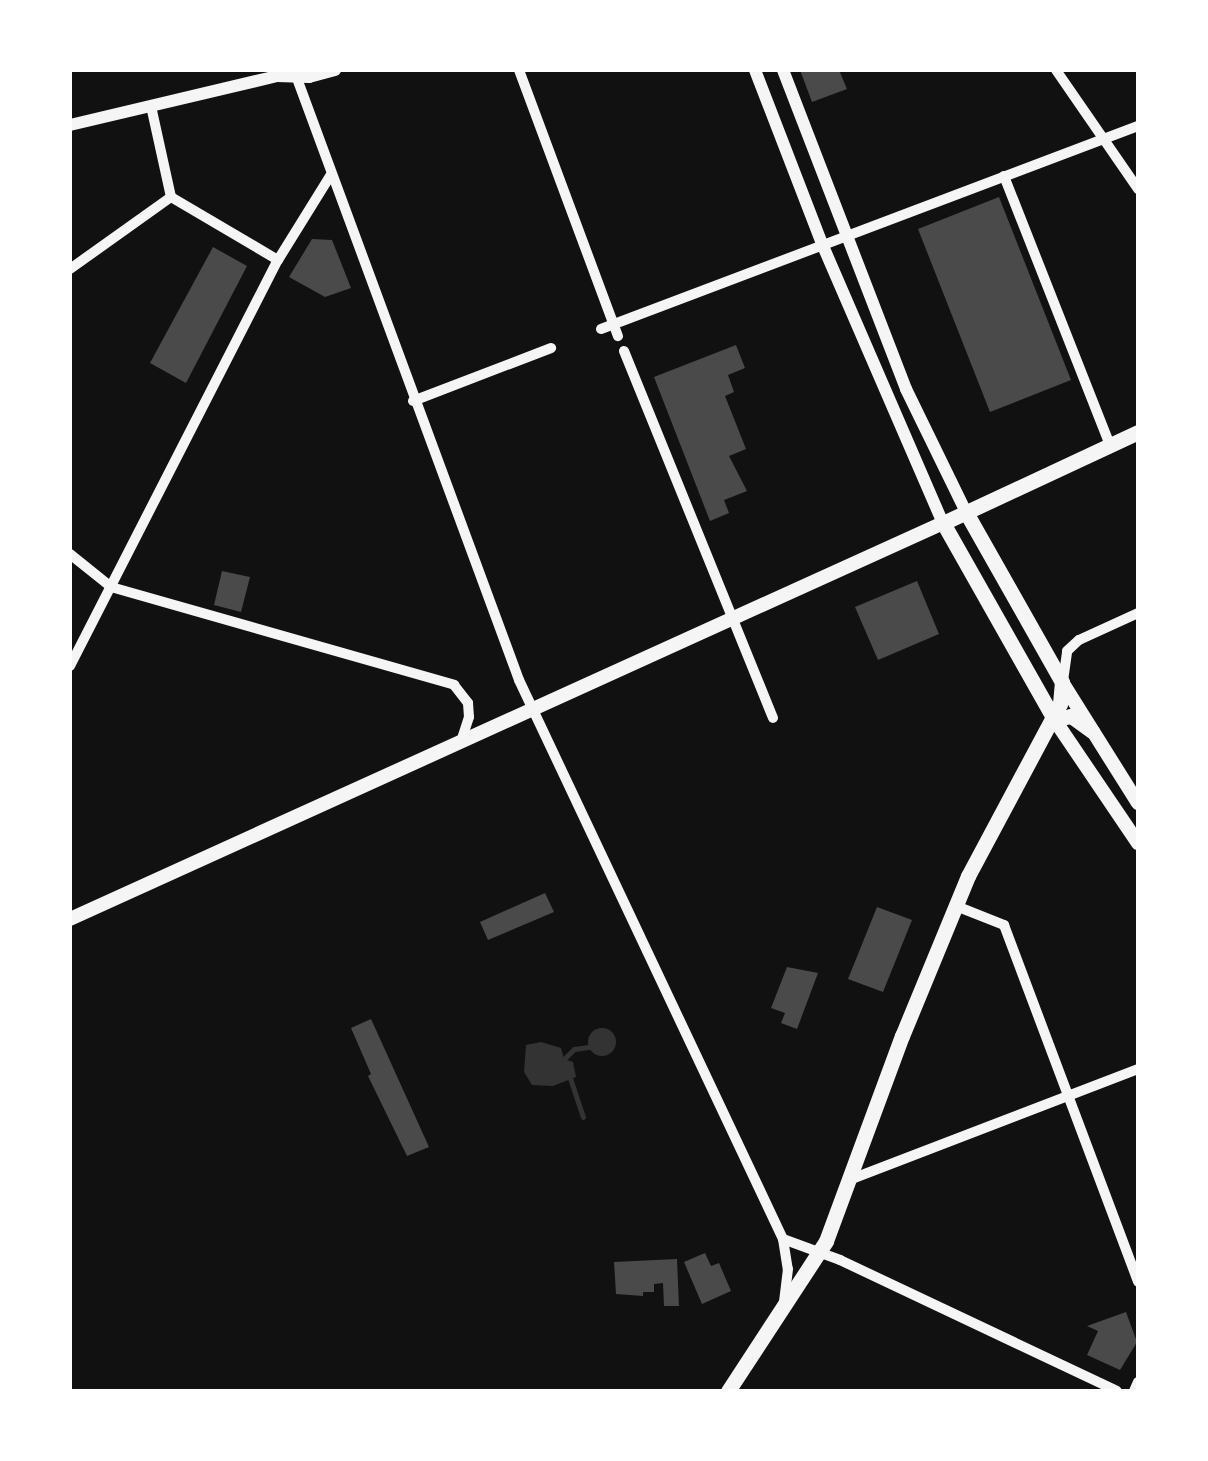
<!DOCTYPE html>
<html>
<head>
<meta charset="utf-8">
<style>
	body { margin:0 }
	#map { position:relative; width:1208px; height:1461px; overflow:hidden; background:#111; font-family:"Exo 2",sans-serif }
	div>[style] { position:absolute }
	.water>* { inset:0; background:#333 }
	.round { border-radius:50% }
	.stream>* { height:5px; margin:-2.5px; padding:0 2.5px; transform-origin:2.5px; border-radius:2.5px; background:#333 }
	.building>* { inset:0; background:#4a4a4a }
	.minor>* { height:10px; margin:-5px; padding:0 5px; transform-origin:5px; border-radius:5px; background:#f5f5f5 }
	.tertiary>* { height:12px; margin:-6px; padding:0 6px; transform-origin:6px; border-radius:6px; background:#f5f5f5 }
	.secondary>* { height:14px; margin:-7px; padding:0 7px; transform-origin:7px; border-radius:7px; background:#f5f5f5 }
	.primary>* { height:15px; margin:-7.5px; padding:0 7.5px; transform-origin:7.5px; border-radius:7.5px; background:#f5f5f5 }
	span { translate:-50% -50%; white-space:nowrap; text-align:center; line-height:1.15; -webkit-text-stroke:10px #fff; paint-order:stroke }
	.frame { position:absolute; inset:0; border:72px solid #fff; pointer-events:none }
</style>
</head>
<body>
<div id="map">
	<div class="water">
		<i class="round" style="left:588px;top:1028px;width:28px;height:28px"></i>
		<i style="clip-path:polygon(541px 1042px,561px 1048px,564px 1059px,573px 1062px,576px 1077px,553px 1086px,532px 1085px,524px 1072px,526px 1045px)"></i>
	</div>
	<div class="stream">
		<i style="left:564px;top:1059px;width:14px;rotate:-45deg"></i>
		<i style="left:574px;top:1049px;width:15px;rotate:-8deg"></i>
		<i style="left:570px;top:1078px;width:41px;rotate:71.6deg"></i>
	</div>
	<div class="building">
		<i style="clip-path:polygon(800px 70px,839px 70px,847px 89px,812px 102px)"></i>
		<i style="clip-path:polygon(999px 197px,1071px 380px,990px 412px,918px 229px)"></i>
		<i style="clip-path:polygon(312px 239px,332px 240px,351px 288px,325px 297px,289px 277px)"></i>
		<i style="clip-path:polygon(213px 247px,247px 266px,186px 383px,150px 363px)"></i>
		<i style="clip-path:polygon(736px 345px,745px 368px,728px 375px,734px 392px,725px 396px,746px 449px,729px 456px,747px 491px,724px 500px,729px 513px,710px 521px,654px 377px)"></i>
		<i style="clip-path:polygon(222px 571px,250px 577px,241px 612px,214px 605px)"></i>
		<i style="clip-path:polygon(917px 581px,939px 634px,878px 660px,855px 607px)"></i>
		<i style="clip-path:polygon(545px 893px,554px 912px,488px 940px,480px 922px)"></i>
		<i style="clip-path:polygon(877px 907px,912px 920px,883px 992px,848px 979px)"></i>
		<i style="clip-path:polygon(787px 967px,818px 973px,797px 1029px,781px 1023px,785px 1013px,771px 1008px)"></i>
		<i style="clip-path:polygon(371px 1019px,429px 1147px,407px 1156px,368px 1076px,371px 1074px,351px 1028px)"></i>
		<i style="clip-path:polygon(705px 1253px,711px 1266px,719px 1263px,731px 1291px,702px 1304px,684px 1262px)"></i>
		<i style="clip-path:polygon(677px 1259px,679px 1306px,664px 1306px,663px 1283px,654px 1284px,654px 1292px,643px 1292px,643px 1296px,616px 1294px,614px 1262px)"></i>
		<i style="clip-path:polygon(1126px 1312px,1137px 1342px,1120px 1370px,1087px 1355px,1098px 1331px,1087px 1326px)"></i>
	</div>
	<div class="minor">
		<i style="left:519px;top:70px;width:284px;rotate:69.6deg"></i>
		<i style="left:1056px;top:70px;width:145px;rotate:55.4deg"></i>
		<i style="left:295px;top:73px;width:647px;rotate:69.74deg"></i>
		<i style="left:519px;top:680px;width:618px;rotate:64.72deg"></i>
		<i style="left:783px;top:1239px;width:30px;rotate:81deg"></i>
		<i style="left:788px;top:1269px;width:31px;rotate:97deg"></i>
		<i style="left:151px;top:106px;width:93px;rotate:77.6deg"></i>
		<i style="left:171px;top:197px;width:124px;rotate:30.5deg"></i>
		<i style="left:1004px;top:176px;width:289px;rotate:68.5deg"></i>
		<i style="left:70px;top:269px;width:124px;rotate:-35.5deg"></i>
		<i style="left:601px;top:329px;width:574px;rotate:-20.71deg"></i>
		<i style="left:624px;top:351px;width:396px;rotate:67.9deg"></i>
		<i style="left:413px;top:401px;width:148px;rotate:-21deg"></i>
		<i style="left:70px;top:554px;width:53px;rotate:38.8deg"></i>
		<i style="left:111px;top:587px;width:357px;rotate:15.9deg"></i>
		<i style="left:454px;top:685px;width:23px;rotate:52deg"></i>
		<i style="left:468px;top:703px;width:14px;rotate:86deg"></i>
		<i style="left:469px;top:717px;width:26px;rotate:108deg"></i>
		<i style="left:70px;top:666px;width:456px;rotate:-62.9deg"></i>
		<i style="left:278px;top:260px;width:99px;rotate:-58.2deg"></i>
		<i style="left:1063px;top:681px;width:30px;rotate:-82deg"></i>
		<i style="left:1067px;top:651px;width:16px;rotate:-43deg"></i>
		<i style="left:1079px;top:640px;width:65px;rotate:-24.6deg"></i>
		<i style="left:956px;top:906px;width:52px;rotate:21.6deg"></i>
		<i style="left:1004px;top:925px;width:381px;rotate:69.4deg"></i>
		<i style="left:849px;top:1180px;width:310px;rotate:-21deg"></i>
		<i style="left:783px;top:1239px;width:61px;rotate:20.2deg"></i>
		<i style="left:840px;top:1260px;width:306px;rotate:25.3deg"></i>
		<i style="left:1134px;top:1391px;width:10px;rotate:-66deg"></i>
	</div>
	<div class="tertiary">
		<i style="left:755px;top:70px;width:189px;rotate:68.9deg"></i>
		<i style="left:823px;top:246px;width:302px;rotate:66.6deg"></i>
		<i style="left:783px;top:70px;width:342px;rotate:68.9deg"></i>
		<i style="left:906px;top:389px;width:137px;rotate:64deg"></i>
		<i style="left:70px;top:125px;width:213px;rotate:-13.3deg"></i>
		<i style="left:277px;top:76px;width:32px;rotate:2deg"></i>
		<i style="left:309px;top:77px;width:27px;rotate:-15deg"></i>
	</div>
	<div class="secondary">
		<i style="left:1062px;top:682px;width:143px;rotate:57.9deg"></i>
		<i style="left:1054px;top:719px;width:150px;rotate:55.9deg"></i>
		<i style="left:70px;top:919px;width:959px;rotate:-24.4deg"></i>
	</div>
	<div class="primary">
		<i style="left:1054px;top:719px;width:225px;rotate:-119.5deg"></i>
		<i style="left:943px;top:523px;width:215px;rotate:-25deg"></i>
		<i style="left:1054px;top:719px;width:17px;rotate:-10deg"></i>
		<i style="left:1071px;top:716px;width:26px;rotate:36deg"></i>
		<i style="left:728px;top:1391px;width:179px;rotate:-56.8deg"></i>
		<i style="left:826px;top:1241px;width:219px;rotate:-69.7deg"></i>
		<i style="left:902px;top:1036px;width:173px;rotate:-67.6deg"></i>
		<i style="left:968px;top:876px;width:195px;rotate:-61.9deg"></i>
		<i style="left:1060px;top:704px;width:22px;rotate:-85deg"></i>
		<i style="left:1062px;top:682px;width:195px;rotate:-119.5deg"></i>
	</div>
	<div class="frame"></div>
</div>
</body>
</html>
